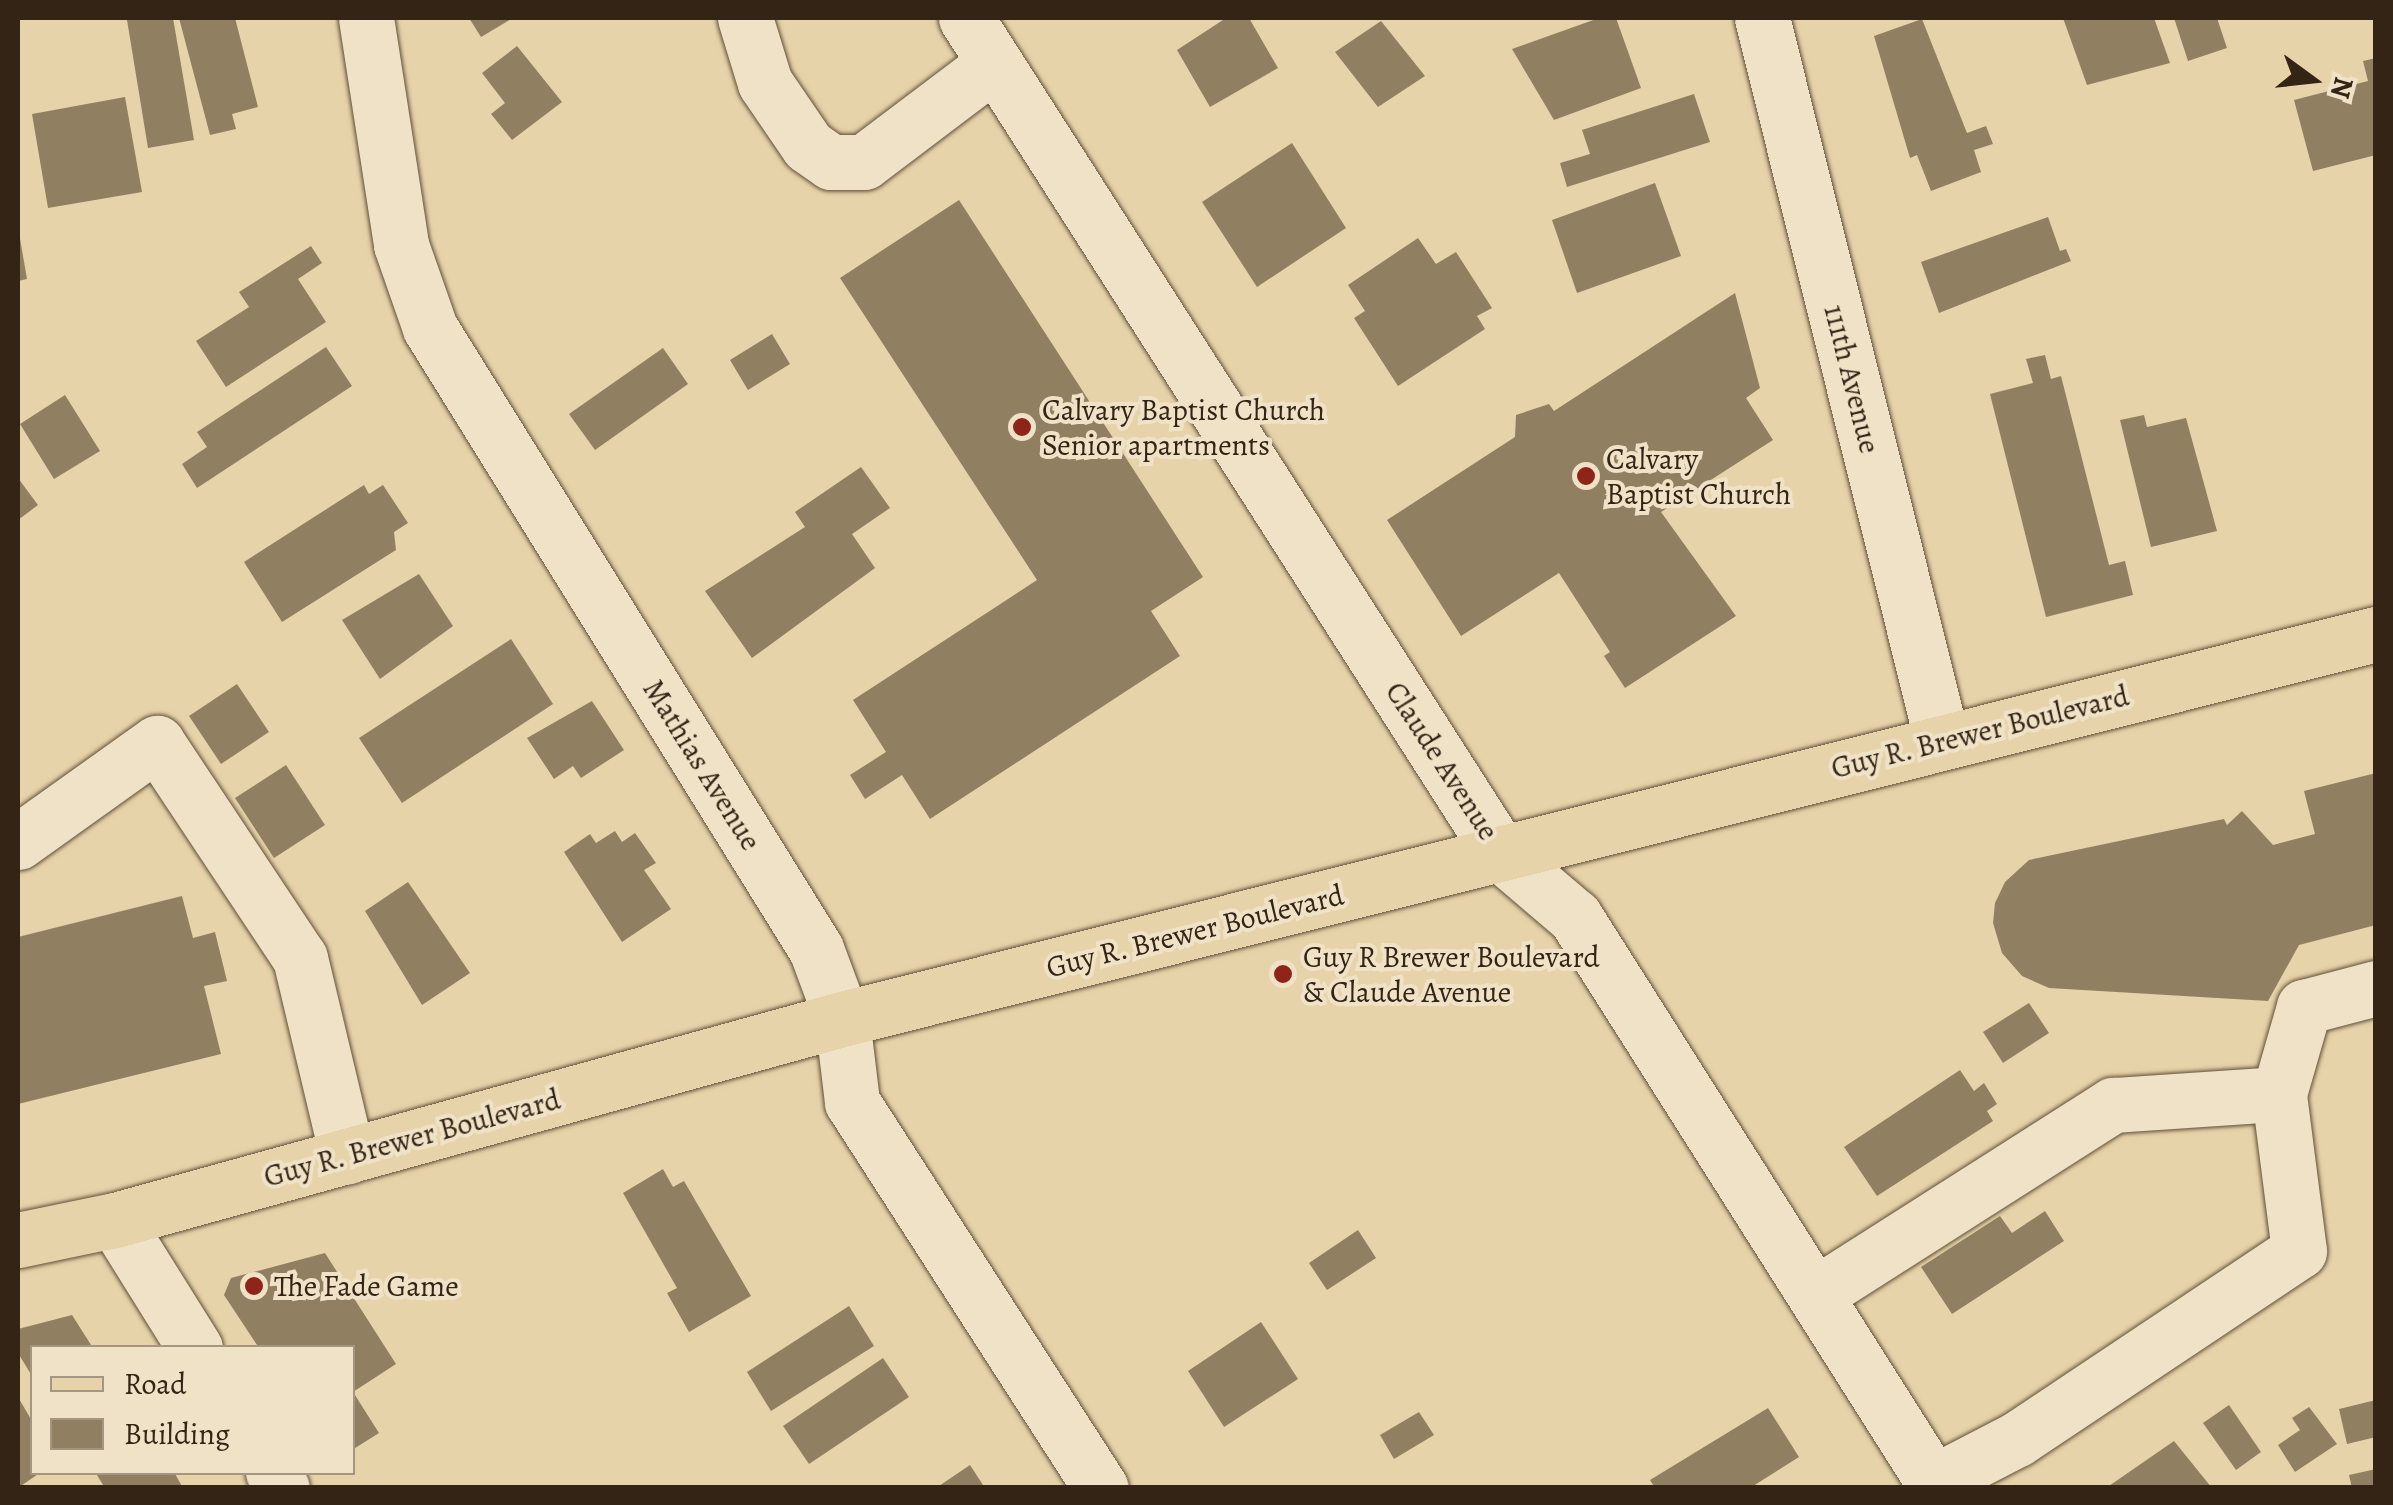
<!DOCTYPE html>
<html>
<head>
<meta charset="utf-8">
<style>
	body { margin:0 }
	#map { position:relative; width:2393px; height:1505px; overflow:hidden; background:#e7d3a9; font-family:Alegreya,serif }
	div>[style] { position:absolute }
	.building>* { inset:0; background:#917f62 }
	.roads { filter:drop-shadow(0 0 2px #60503a) drop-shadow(0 0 2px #60503a) }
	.minor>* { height:55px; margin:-27.5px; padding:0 27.5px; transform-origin:27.5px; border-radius:27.5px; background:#efe2c7 }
	.major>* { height:55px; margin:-27.5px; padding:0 27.5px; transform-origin:27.5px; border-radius:27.5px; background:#e7d3a9 }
	.dots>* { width:28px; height:28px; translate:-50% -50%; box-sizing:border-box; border:5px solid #efe2c7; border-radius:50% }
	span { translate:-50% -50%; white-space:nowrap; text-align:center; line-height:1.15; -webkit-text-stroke:8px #efe2c7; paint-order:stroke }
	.street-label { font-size:30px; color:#332415 }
	.poi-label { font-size:30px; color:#332415 }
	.left { translate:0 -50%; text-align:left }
	.frame { position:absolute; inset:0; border:20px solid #332415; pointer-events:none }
	.legend { position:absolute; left:30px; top:1345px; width:325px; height:130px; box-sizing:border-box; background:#efe2c7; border:2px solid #a49680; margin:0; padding:12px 18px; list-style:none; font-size:30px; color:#332415 }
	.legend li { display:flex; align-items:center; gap:20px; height:50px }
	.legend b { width:50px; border:2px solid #a49680 }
	.north { position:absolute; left:2263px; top:30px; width:100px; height:100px; -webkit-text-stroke:8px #efe2c7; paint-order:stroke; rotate:105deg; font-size:28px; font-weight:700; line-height:40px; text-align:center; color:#332415 }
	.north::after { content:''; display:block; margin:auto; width:35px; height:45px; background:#332415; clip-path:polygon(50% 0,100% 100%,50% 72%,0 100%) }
</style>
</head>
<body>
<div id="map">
	<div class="building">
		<i style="clip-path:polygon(173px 18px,194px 140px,148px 148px,127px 20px)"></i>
		<i style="clip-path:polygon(179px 18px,235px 18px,258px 107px,232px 114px,236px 129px,210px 135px)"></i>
		<i style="clip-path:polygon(469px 18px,513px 18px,481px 37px)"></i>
		<i style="clip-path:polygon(1226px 18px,1249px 18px,1278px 68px,1210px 107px,1177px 50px)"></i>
		<i style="clip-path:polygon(1599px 18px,1616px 18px,1641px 88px,1554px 120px,1512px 49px)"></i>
		<i style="clip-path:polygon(2063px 18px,2154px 18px,2170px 63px,2087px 85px)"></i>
		<i style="clip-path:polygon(2174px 18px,2217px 18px,2227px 48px,2188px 61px)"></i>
		<i style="clip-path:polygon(1922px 19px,1967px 133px,1986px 126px,1993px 144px,1974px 150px,1981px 172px,1931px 191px,1917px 155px,1910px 158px,1874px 36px)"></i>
		<i style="clip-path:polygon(1381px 21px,1425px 76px,1378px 107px,1335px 52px)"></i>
		<i style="clip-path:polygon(517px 46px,562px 102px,512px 140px,491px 114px,505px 103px,482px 73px)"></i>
		<i style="clip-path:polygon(2376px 58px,2376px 155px,2313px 171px,2294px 100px,2368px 81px,2363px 61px)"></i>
		<i style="clip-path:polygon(1694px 94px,1710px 142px,1567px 187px,1560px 163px,1590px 154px,1582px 130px)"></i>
		<i style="clip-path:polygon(125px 97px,142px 192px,48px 208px,32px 114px)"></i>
		<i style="clip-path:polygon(1292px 143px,1346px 228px,1257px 287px,1202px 202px)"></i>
		<i style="clip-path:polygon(1655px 183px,1681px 256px,1577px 293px,1552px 220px)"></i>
		<i style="clip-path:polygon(959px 200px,1203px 577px,1151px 611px,1180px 656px,930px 819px,902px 775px,865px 799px,850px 775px,886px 752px,853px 700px,1037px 580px,840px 278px)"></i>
		<i style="clip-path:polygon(2048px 217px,2060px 251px,2066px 249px,2071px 261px,1939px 313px,1921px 262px)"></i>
		<i style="clip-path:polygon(18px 227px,27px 279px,18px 281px)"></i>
		<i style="clip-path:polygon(1418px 238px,1436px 264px,1456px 252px,1492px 308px,1477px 316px,1485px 329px,1398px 386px,1354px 318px,1365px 311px,1348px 285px)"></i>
		<i style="clip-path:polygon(311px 246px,322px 263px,298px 279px,326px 322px,226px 387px,196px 341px,249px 307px,239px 292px)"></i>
		<i style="clip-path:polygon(1735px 293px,1760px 388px,1746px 398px,1773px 440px,1661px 512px,1736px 616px,1625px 688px,1604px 656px,1610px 652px,1559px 573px,1461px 636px,1387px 520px,1515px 437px,1516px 415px,1549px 404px,1554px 411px)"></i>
		<i style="clip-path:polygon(772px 334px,790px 364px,748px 390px,730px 360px)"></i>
		<i style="clip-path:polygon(326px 347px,352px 386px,197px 488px,182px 464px,207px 447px,197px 432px)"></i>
		<i style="clip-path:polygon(663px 348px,688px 384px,595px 450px,569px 414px)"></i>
		<i style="clip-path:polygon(2045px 355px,2051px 379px,2061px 376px,2109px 565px,2125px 561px,2133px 595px,2046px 617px,1990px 394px,2033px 383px,2026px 359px)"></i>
		<i style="clip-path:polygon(65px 395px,100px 451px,54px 479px,20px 424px)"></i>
		<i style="clip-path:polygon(2144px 415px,2147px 427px,2186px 418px,2217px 531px,2151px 547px,2120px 420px)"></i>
		<i style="clip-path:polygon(861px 467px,890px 508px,852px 534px,875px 568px,752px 658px,705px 591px,805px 527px,795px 512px)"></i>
		<i style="clip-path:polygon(18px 478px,38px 505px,18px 520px)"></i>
		<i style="clip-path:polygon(364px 485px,369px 494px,383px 485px,408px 523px,394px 532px,396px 550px,282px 622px,244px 562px)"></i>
		<i style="clip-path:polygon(419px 574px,453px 626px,380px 679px,342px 620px)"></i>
		<i style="clip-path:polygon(511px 639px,553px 704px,402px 803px,359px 738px)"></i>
		<i style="clip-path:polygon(237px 684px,269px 732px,221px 764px,189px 716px)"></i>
		<i style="clip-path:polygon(592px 701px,624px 750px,581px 778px,573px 766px,554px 779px,527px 738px)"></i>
		<i style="clip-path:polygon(286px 765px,325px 825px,274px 858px,235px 798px)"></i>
		<i style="clip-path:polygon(2376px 773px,2376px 925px,2299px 945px,2268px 1001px,2049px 988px,2022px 976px,2002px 953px,1993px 923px,1995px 903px,2005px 882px,2029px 860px,2224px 819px,2227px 825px,2242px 811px,2273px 845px,2315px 834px,2304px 791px)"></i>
		<i style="clip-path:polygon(615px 831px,622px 842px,635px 833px,656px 863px,644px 870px,671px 909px,622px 942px,564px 852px,590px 834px,596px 843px)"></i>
		<i style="clip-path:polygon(408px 882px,470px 973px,422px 1005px,365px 911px)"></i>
		<i style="clip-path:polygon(182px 896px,193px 938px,215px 932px,227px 981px,204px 986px,221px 1054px,18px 1104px,18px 937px)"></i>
		<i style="clip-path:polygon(2029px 1003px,2049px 1033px,2003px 1063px,1983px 1032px)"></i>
		<i style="clip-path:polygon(1960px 1070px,1974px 1091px,1984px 1083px,1997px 1104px,1987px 1111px,1993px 1121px,1877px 1196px,1844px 1147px)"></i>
		<i style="clip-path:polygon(663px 1169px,673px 1187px,684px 1181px,751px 1296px,689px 1332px,667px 1293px,677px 1288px,623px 1193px)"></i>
		<i style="clip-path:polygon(2045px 1211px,2064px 1241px,1952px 1314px,1921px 1267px,2000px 1216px,2012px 1233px)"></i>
		<i style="clip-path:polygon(1358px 1230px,1376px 1258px,1327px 1290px,1309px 1263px)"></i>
		<i style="clip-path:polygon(325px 1253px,396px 1364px,353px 1392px,379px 1433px,352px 1450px,352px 1348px,259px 1348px,224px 1295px,231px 1278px)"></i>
		<i style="clip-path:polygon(849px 1306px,874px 1346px,771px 1411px,747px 1372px)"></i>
		<i style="clip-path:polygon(72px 1315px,93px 1348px,32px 1348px,32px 1376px,18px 1353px,18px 1329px)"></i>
		<i style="clip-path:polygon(1261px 1322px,1298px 1379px,1224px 1427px,1188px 1371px)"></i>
		<i style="clip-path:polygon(883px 1358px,909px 1397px,809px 1464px,783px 1426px)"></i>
		<i style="clip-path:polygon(18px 1397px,32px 1421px,32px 1472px,41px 1472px,18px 1488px)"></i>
		<i style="clip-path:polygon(2376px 1400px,2376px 1437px,2347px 1444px,2339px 1409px)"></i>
		<i style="clip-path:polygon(2229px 1405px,2261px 1452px,2236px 1470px,2203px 1423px)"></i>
		<i style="clip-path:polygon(2309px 1407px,2337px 1444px,2295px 1472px,2278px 1445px,2300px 1430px,2292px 1418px)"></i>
		<i style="clip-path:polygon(1768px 1408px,1799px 1457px,1750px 1488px,1655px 1488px,1650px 1480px)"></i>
		<i style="clip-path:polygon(1419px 1412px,1434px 1435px,1394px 1459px,1380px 1435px)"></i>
		<i style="clip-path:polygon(2174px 1441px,2212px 1488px,2106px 1488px)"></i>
		<i style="clip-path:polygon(970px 1465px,985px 1488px,936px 1488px)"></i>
		<i style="clip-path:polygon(2376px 1469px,2376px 1488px,2352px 1488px,2349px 1475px)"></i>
		<i style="clip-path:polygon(95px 1472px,174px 1472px,183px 1488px,105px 1488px)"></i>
	</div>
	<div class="roads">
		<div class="minor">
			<i style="left:366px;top:18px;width:230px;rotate:81.2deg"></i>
			<i style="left:401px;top:245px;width:88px;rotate:70.7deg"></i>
			<i style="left:430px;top:328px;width:731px;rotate:58.14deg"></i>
			<i style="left:816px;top:949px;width:75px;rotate:69.6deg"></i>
			<i style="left:842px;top:1019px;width:84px;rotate:83.1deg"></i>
			<i style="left:852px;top:1102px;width:459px;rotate:57.2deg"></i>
			<i style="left:745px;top:18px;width:68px;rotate:72.9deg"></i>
			<i style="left:765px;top:83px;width:76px;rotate:55.7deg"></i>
			<i style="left:808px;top:146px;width:28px;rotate:35deg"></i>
			<i style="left:831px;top:162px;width:33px"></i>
			<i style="left:864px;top:162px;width:164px;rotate:-37.1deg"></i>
			<i style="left:966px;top:18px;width:993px;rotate:57.38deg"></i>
			<i style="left:1501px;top:854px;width:97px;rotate:40.4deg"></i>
			<i style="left:1575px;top:917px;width:676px;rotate:57.63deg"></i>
			<i style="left:1762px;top:18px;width:745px;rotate:76.02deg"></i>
			<i style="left:18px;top:842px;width:171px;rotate:-35.5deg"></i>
			<i style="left:157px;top:743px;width:258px;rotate:56.4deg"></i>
			<i style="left:300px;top:958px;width:204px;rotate:76.6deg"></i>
			<i style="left:115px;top:1220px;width:151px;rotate:58deg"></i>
			<i style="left:1816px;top:1294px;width:352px;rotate:-32.5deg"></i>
			<i style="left:2113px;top:1105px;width:166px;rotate:-3.8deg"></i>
			<i style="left:273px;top:1472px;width:18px;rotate:61deg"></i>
			<i style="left:1934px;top:1482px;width:93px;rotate:-27.4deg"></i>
			<i style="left:2017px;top:1439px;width:339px;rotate:-33.7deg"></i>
			<i style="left:2299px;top:1251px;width:158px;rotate:-97.3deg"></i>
			<i style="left:2279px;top:1094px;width:91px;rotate:-74deg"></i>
			<i style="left:2304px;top:1007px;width:74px;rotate:-14.8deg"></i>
		</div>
		<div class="major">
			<i style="left:18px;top:1240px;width:99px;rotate:-11.7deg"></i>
			<i style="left:115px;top:1220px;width:754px;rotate:-15.45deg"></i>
			<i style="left:842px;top:1019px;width:1582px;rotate:-14.09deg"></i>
		</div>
	</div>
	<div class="dots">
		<i style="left:1022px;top:427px;background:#8f2418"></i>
		<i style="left:1586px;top:476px;background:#8f2418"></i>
		<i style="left:1283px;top:974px;background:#8f2418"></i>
		<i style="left:254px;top:1286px;background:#8f2418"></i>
	</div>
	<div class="street-label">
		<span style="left:1852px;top:379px;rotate:76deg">111th Avenue</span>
		<span style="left:1980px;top:732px;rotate:-14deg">Guy R. Brewer Boulevard</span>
		<span style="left:1442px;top:761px;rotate:57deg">Claude Avenue</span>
		<span style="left:702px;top:765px;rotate:58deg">Mathias Avenue</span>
		<span style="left:1195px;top:931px;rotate:-14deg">Guy R. Brewer Boulevard</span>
		<span style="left:412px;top:1138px;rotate:-15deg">Guy R. Brewer Boulevard</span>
	</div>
	<div class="poi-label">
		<span class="left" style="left:1042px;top:427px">Calvary Baptist Church<br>Senior apartments</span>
		<span class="left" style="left:1606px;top:476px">Calvary<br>Baptist Church</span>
		<span class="left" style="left:1303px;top:974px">Guy R Brewer Boulevard<br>&amp; Claude Avenue</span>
		<span class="left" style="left:274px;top:1286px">The Fade Game</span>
	</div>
	<div class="frame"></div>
	<ul class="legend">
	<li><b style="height:12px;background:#e7d3a9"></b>Road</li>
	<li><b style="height:28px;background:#917f62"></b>Building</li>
	</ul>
	<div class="north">N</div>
</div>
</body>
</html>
